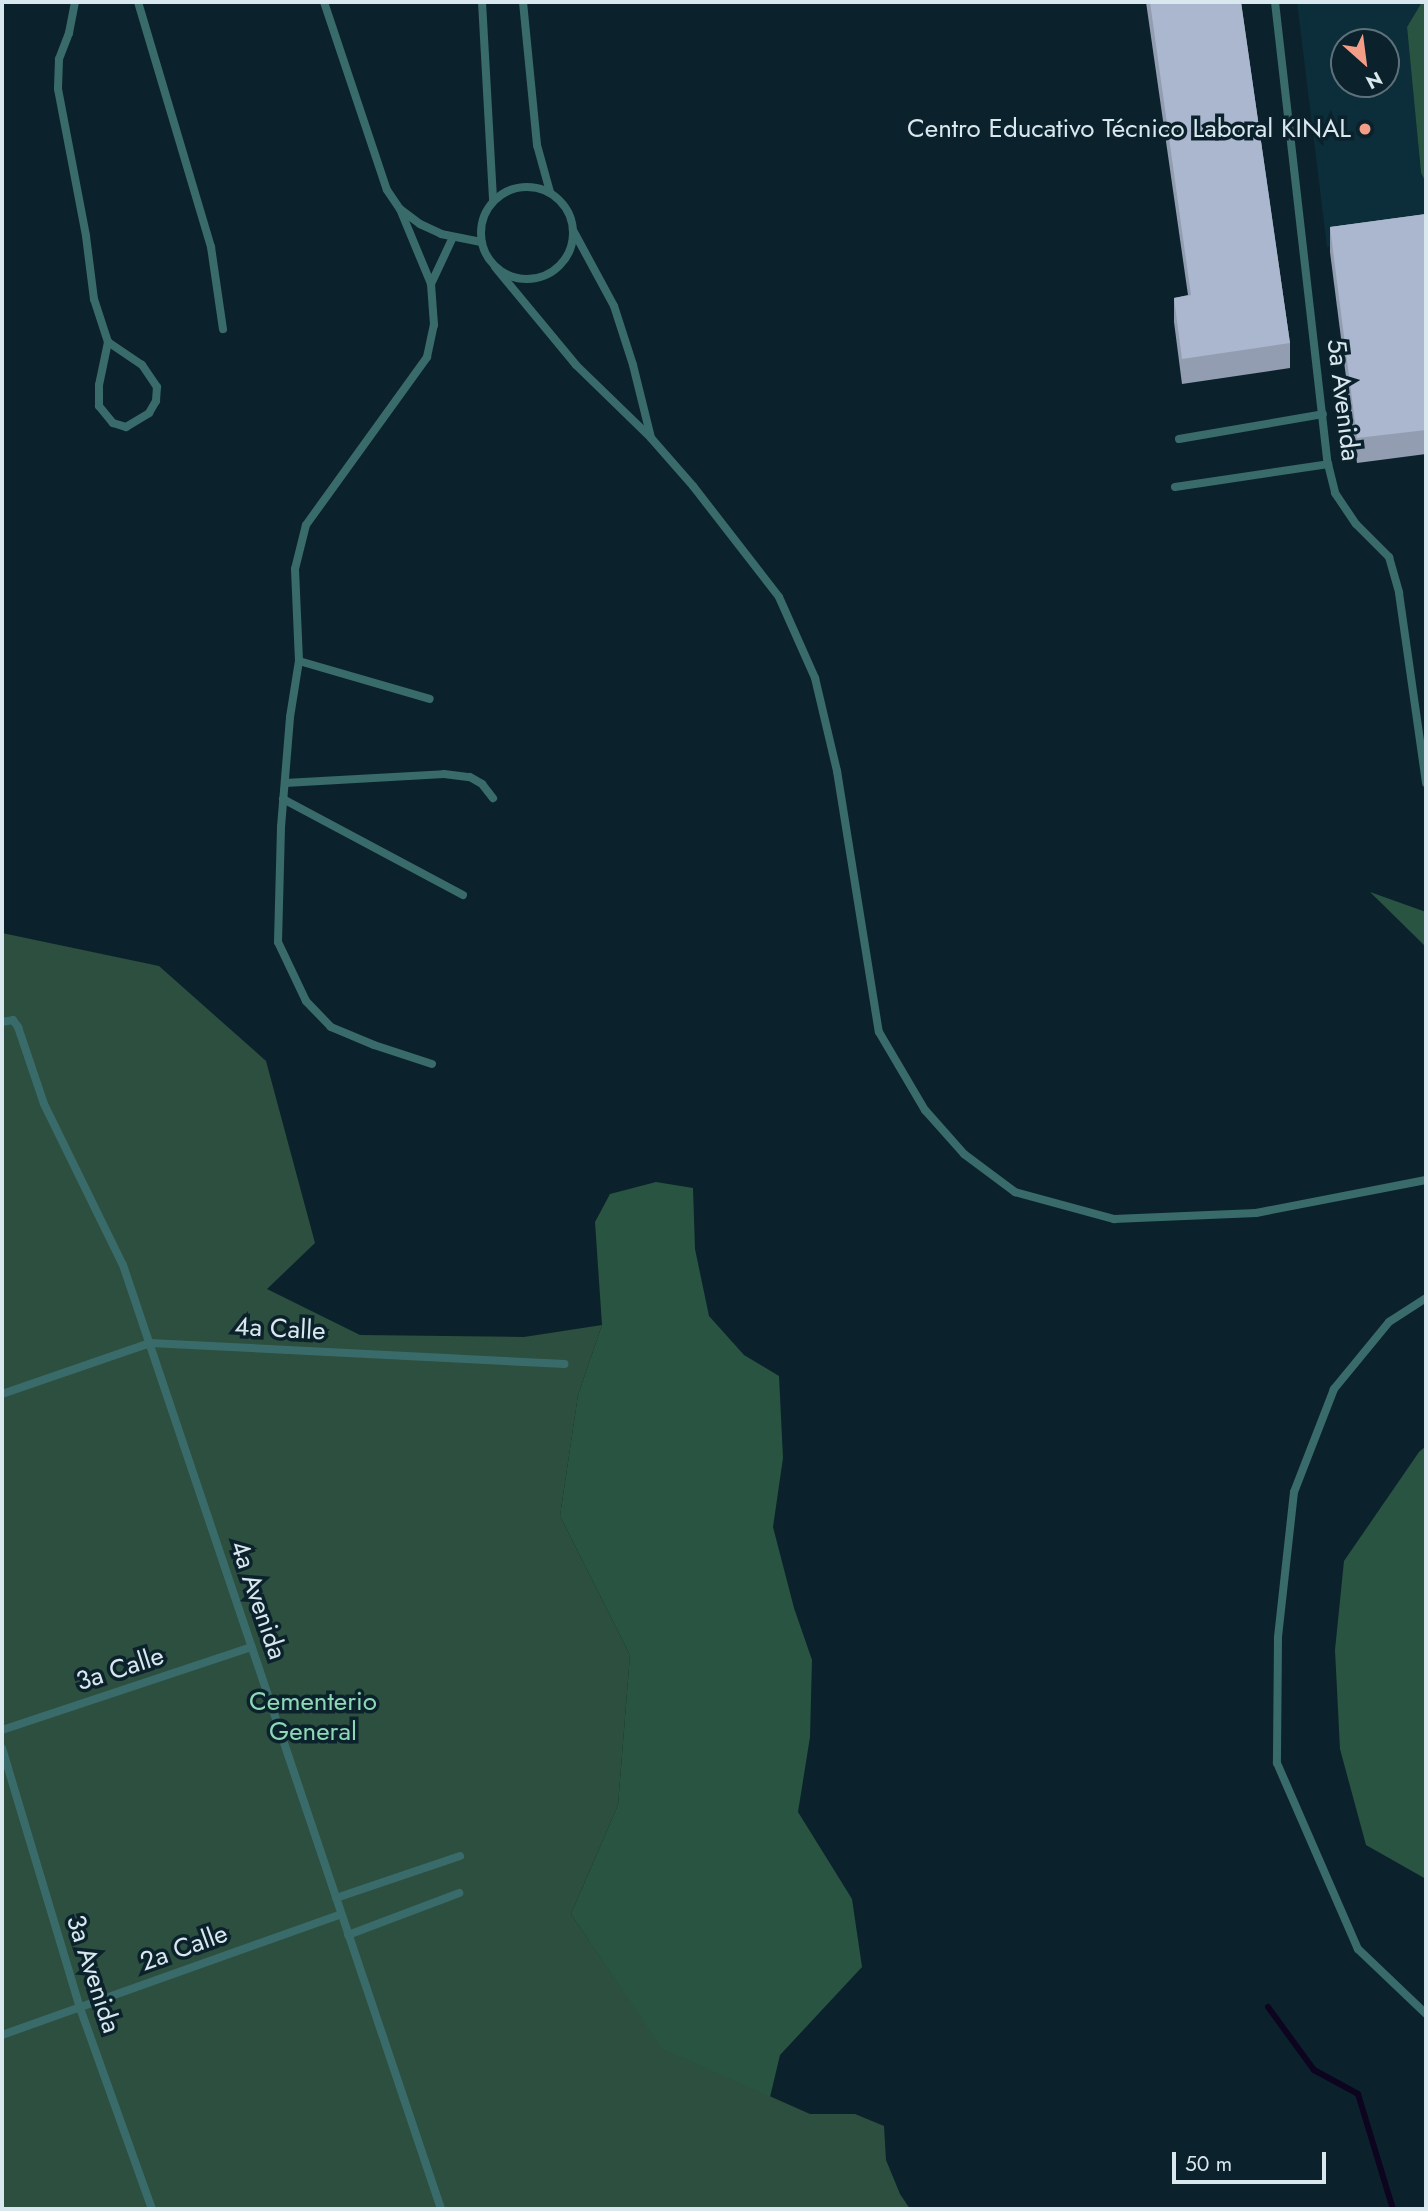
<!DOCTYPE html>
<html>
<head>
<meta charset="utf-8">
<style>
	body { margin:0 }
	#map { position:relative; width:1428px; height:2211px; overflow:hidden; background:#0b222c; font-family:Jost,sans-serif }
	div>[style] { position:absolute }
	.built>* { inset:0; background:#0c2d3a }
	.green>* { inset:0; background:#2d4f3f }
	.forest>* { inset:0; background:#295441 }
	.stream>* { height:6px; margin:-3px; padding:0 3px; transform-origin:3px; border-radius:3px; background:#0d041f }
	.lane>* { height:8px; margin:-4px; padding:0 4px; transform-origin:4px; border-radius:4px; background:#3a6b6b }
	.lane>.ring { margin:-4px; padding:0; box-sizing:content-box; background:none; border:8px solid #3a6b6b; border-radius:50% }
	.wall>* { inset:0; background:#939db1 }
	.building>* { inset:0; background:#abb7ce }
	.dots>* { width:19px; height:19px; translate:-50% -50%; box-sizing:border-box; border:4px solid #0b222c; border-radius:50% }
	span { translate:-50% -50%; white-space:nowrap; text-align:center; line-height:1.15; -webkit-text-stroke:7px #0b222c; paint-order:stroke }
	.poi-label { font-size:26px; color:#d9e7ee }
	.right { translate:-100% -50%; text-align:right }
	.street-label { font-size:26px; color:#d9e7ee }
	.park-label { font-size:26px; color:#8fd8b6 }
	.frame { position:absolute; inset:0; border:4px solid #d9e7ee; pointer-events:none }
	.north { position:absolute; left:1330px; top:28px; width:70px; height:70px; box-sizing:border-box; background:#0b222c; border:2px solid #5d717a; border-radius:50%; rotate:152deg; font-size:19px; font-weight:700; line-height:28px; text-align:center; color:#d9e7ee }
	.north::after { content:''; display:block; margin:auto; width:24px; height:32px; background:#f49e88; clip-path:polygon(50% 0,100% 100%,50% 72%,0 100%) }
	.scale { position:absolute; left:1172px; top:2152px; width:154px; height:32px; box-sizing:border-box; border:4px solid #d9e7ee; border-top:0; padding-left:9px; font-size:21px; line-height:24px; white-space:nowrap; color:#d9e7ee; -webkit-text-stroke:5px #0b222c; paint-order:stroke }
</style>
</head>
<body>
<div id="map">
	<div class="built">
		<i style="clip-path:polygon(evenodd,1297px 2px,1422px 2px,1407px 27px,1421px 173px,1426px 183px,1426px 236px,1327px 247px,1297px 2px,1344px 42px,1386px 42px,1386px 84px,1344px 84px,1344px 42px)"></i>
	</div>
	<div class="green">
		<i style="clip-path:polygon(2px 933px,159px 966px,266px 1061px,315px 1243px,267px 1289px,360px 1335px,524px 1337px,602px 1325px,578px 1395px,560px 1516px,630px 1655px,618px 1805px,571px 1914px,663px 2049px,810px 2114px,855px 2114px,884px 2126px,886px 2160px,900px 2194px,910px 2209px,2px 2209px)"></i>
	</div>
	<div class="forest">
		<i style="clip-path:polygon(1422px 2px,1426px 2px,1426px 183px,1421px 173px,1407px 27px)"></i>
		<i style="clip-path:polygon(1370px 892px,1426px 912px,1426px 947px)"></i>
		<i style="clip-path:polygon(656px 1182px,693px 1188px,695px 1249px,709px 1316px,744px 1355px,779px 1376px,783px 1458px,773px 1527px,794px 1608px,812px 1660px,810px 1737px,798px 1812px,852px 1899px,862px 1967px,780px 2055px,770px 2097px,662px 2049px,571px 1914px,618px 1805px,630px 1655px,560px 1516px,578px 1395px,602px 1325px,595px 1222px,610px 1194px)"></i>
		<i style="clip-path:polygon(1426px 1446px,1426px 1879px,1366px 1845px,1340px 1749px,1335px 1650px,1344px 1561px,1419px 1452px)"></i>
	</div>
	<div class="stream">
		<i style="left:1268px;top:2007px;width:78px;rotate:53.9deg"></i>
		<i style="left:1314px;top:2070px;width:50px;rotate:28.6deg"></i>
		<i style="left:1358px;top:2094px;width:120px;rotate:73.1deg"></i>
	</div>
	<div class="lane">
		<i style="left:75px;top:2px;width:32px;rotate:101deg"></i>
		<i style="left:69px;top:33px;width:28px;rotate:111deg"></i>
		<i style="left:59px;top:59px;width:30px;rotate:92deg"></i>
		<i style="left:58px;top:89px;width:150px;rotate:79.2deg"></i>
		<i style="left:86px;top:236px;width:64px;rotate:82.8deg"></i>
		<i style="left:94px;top:299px;width:45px;rotate:72deg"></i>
		<i style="left:108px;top:342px;width:44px;rotate:101.8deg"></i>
		<i style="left:99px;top:385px;width:21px;rotate:90deg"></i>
		<i style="left:99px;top:406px;width:22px;rotate:51deg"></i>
		<i style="left:113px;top:423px;width:14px;rotate:17deg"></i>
		<i style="left:126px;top:427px;width:27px;rotate:-31deg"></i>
		<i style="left:149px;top:413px;width:14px;rotate:-60deg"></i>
		<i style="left:156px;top:401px;width:14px;rotate:-86deg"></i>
		<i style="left:157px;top:387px;width:27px;rotate:-124deg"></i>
		<i style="left:142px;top:365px;width:41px;rotate:-145.9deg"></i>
		<i style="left:138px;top:2px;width:256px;rotate:73.4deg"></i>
		<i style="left:211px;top:247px;width:83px;rotate:81.7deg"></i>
		<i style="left:324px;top:2px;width:198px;rotate:71.5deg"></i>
		<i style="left:387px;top:190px;width:23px;rotate:56deg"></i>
		<i style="left:400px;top:209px;width:25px;rotate:37deg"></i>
		<i style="left:420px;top:224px;width:23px;rotate:25deg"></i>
		<i style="left:441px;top:234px;width:41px;rotate:11.3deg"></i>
		<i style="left:482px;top:2px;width:199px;rotate:86.8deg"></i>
		<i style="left:523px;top:2px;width:144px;rotate:84.4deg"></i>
		<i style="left:537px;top:145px;width:49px;rotate:74.5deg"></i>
		<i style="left:1275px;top:2px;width:465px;rotate:83.5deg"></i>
		<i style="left:1328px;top:464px;width:30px;rotate:76deg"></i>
		<i style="left:1335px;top:493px;width:37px;rotate:56deg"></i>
		<i style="left:1356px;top:524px;width:47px;rotate:45deg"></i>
		<i style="left:1389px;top:557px;width:37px;rotate:74deg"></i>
		<i style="left:1399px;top:593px;width:192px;rotate:81.9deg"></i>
		<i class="ring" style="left:481px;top:187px;width:84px;height:84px"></i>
		<i style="left:400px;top:209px;width:81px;rotate:67.5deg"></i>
		<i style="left:574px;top:232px;width:84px;rotate:61.6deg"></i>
		<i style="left:614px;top:306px;width:62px;rotate:72.1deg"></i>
		<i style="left:633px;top:365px;width:75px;rotate:76.1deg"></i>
		<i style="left:495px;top:267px;width:127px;rotate:50.4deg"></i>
		<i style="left:576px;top:365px;width:105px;rotate:44.2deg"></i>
		<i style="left:651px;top:438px;width:64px;rotate:48.8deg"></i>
		<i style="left:693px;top:486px;width:140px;rotate:52.2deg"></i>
		<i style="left:779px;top:597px;width:89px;rotate:66deg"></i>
		<i style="left:815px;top:678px;width:96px;rotate:76.7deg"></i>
		<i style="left:837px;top:771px;width:264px;rotate:80.9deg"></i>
		<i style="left:879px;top:1032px;width:91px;rotate:59.5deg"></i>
		<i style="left:925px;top:1110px;width:59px;rotate:48.4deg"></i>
		<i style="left:964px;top:1154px;width:64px;rotate:36.7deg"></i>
		<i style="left:1015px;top:1192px;width:103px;rotate:15.3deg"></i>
		<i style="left:1114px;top:1219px;width:142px;rotate:-2.4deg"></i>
		<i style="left:1256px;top:1213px;width:173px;rotate:-11deg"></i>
		<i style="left:1179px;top:439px;width:146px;rotate:-9.8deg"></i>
		<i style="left:1175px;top:487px;width:155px;rotate:-8.5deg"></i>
		<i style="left:299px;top:661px;width:136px;rotate:16.2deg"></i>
		<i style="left:285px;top:783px;width:159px;rotate:-3.2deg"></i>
		<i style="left:444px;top:774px;width:26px;rotate:7deg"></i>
		<i style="left:470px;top:777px;width:14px;rotate:30deg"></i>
		<i style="left:482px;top:784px;width:18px;rotate:52deg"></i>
		<i style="left:283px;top:799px;width:204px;rotate:28.1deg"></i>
		<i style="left:2px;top:1022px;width:11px;rotate:-10deg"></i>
		<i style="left:13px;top:1020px;width:9px;rotate:54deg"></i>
		<i style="left:18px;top:1027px;width:81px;rotate:71.3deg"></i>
		<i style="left:44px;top:1104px;width:179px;rotate:63.9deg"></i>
		<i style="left:123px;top:1265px;width:996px;rotate:71.38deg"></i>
		<i style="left:432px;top:1064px;width:61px;rotate:-161.9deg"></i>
		<i style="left:374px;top:1045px;width:47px;rotate:-157.3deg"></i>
		<i style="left:331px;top:1027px;width:36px;rotate:-134deg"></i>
		<i style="left:306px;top:1001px;width:65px;rotate:-115.4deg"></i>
		<i style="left:278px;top:942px;width:115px;rotate:-88.5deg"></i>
		<i style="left:281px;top:827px;width:110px;rotate:-85.3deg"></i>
		<i style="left:290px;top:717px;width:57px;rotate:-80.9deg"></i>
		<i style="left:299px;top:661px;width:92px;rotate:-92.5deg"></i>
		<i style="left:295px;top:569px;width:45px;rotate:-76deg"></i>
		<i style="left:306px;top:525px;width:207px;rotate:-54.2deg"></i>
		<i style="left:427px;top:357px;width:33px;rotate:-78deg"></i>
		<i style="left:434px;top:325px;width:41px;rotate:-94.2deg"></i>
		<i style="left:431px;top:284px;width:52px;rotate:-64.9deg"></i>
		<i style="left:1426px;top:1298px;width:44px;rotate:147deg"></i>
		<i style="left:1389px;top:1322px;width:87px;rotate:129.4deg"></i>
		<i style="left:1334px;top:1389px;width:110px;rotate:111.2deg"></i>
		<i style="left:1294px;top:1492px;width:147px;rotate:96.3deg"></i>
		<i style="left:1278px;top:1638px;width:125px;rotate:90.5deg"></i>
		<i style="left:1277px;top:1763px;width:203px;rotate:66.5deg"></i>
		<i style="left:1358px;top:1949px;width:94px;rotate:43.7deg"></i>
		<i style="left:2px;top:1394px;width:157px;rotate:-19deg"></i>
		<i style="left:150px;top:1343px;width:415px;rotate:2.9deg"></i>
		<i style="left:2px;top:1730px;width:263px;rotate:-18.4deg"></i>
		<i style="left:2px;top:1748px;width:271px;rotate:73.3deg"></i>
		<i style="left:80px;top:2008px;width:214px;rotate:70.3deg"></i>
		<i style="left:336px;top:1898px;width:131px;rotate:-18.7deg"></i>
		<i style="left:348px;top:1935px;width:119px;rotate:-20.7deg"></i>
		<i style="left:2px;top:2035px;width:360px;rotate:-19.6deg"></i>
	</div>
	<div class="wall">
		<i style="clip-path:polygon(1146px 2px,1241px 2px,1290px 343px,1290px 368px,1182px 384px,1174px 322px,1174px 298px,1188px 295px)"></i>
		<i style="clip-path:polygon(1426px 214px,1426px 454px,1357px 463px,1330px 252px,1330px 227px)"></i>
	</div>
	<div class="building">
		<i style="clip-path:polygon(1150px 2px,1241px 2px,1290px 343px,1182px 359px,1174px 298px,1191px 295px)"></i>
		<i style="clip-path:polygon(1426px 214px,1426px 430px,1357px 438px,1330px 227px)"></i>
	</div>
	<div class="dots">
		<i style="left:1365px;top:129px;background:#f49e88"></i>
	</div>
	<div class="poi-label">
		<span class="right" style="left:1351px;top:129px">Centro Educativo Técnico Laboral KINAL</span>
	</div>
	<div class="street-label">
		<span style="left:1343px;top:400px;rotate:83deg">5a Avenida</span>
		<span style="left:280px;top:1329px;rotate:3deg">4a Calle</span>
		<span style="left:258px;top:1600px;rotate:71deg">4a Avenida</span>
		<span style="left:120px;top:1669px;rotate:-18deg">3a Calle</span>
		<span style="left:184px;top:1948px;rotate:-20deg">2a Calle</span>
		<span style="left:93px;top:1974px;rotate:72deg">3a Avenida</span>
	</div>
	<div class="park-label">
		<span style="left:313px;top:1717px">Cementerio<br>General</span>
	</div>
	<div class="frame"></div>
	<div class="north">N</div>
	<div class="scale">50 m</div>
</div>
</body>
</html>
